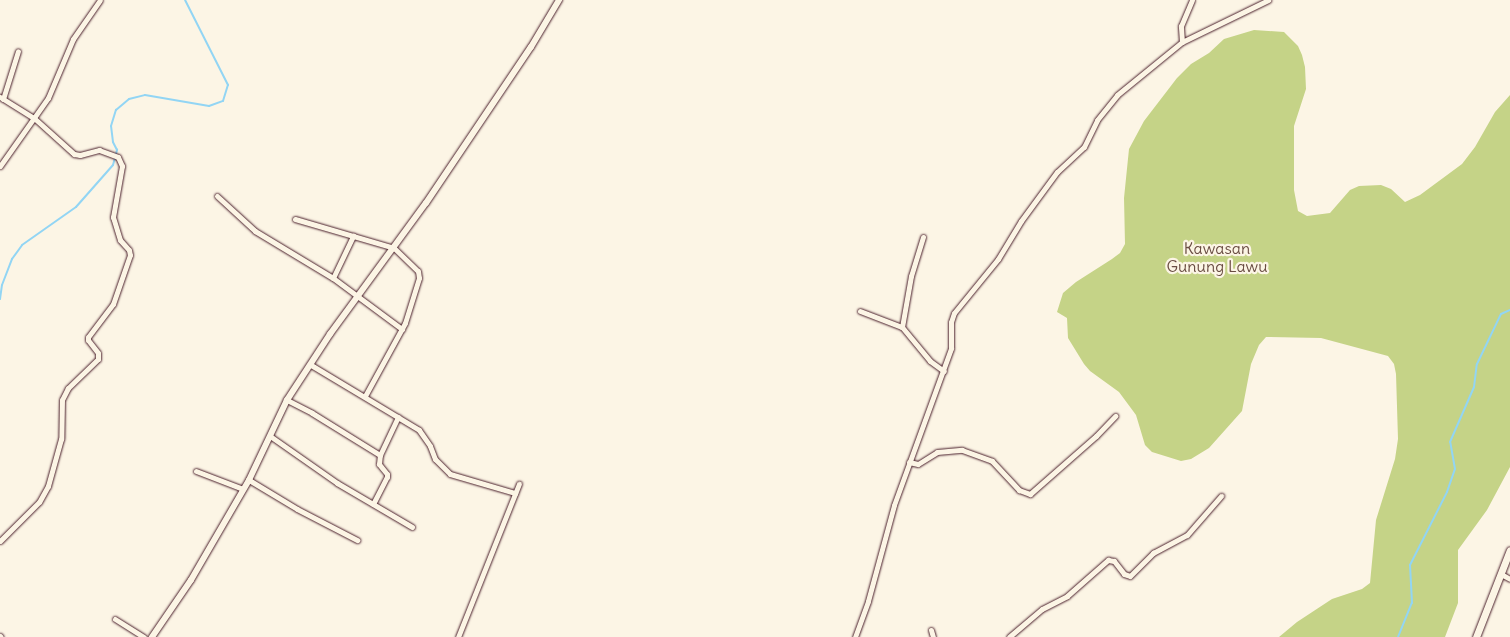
<!DOCTYPE html>
<html>
<head>
<meta charset="utf-8">
<style>
	body { margin:0 }
	#map { position:relative; width:1510px; height:637px; overflow:hidden; background:#fcf5e5; font-family:Delius,sans-serif }
	div>[style] { position:absolute }
	.green>* { inset:0; background:#c5d387 }
	.stream>* { height:2px; margin:-1px; padding:0 1px; transform-origin:1px; border-radius:1px; background:#92d5f4 }
	.roads { filter:drop-shadow(0 0 1px #4a1f2b) drop-shadow(0 0 1px #4a1f2b) }
	.minor>* { height:5px; margin:-2.5px; padding:0 2.5px; transform-origin:2.5px; border-radius:2.5px; background:#fcf5e5 }
	.tertiary>* { height:6px; margin:-3px; padding:0 3px; transform-origin:3px; border-radius:3px; background:#fcf5e5 }
	.secondary>* { height:7px; margin:-3.5px; padding:0 3.5px; transform-origin:3.5px; border-radius:3.5px; background:#fcf5e5 }
	span { translate:-50% -50%; white-space:nowrap; text-align:center; line-height:1.15; -webkit-text-stroke:4.5px #fcf5e5; paint-order:stroke }
	.park-label { font-size:16px; color:#694c42 }
</style>
</head>
<body>
<div id="map">
	<div class="green">
		<i style="clip-path:polygon(1254px 30px,1284px 32px,1298px 46px,1302px 55px,1305px 67px,1306px 89px,1294px 126px,1294px 190px,1298px 211px,1307px 216px,1330px 213px,1350px 190px,1359px 186px,1381px 185px,1391px 189px,1405px 202px,1420px 195px,1462px 164px,1475px 147px,1495px 112px,1510px 95px,1510px 467px,1487px 510px,1458px 550px,1458px 603px,1445px 637px,1279px 637px,1297px 622px,1332px 599px,1362px 589px,1370px 583px,1376px 520px,1395px 459px,1398px 439px,1396px 374px,1394px 364px,1388px 356px,1321px 338px,1266px 337px,1259px 345px,1251px 364px,1242px 411px,1209px 448px,1191px 459px,1181px 461px,1152px 452px,1145px 445px,1136px 415px,1119px 392px,1090px 371px,1084px 364px,1068px 338px,1067px 318px,1057px 312px,1063px 293px,1076px 282px,1112px 259px,1120px 253px,1125px 244px,1124px 198px,1129px 149px,1144px 121px,1177px 78px,1191px 64px,1209px 53px,1224px 39px)"></i>
	</div>
	<div class="stream">
		<i style="left:0;top:299px;width:14px;rotate:-82deg"></i>
		<i style="left:2px;top:285px;width:28px;rotate:-69deg"></i>
		<i style="left:12px;top:259px;width:17px;rotate:-54deg"></i>
		<i style="left:22px;top:245px;width:66px;rotate:-35.1deg"></i>
		<i style="left:76px;top:207px;width:56px;rotate:-48.6deg"></i>
		<i style="left:113px;top:165px;width:16px;rotate:-75deg"></i>
		<i style="left:117px;top:150px;width:9px;rotate:-117deg"></i>
		<i style="left:113px;top:142px;width:16px;rotate:-97deg"></i>
		<i style="left:111px;top:126px;width:17px;rotate:-73deg"></i>
		<i style="left:116px;top:110px;width:17px;rotate:-40deg"></i>
		<i style="left:129px;top:99px;width:16px;rotate:-14deg"></i>
		<i style="left:145px;top:95px;width:65px;rotate:9.8deg"></i>
		<i style="left:209px;top:106px;width:15px;rotate:-20deg"></i>
		<i style="left:223px;top:101px;width:17px;rotate:-73deg"></i>
		<i style="left:228px;top:85px;width:95px;rotate:-116.8deg"></i>
		<i style="left:1398px;top:637px;width:37px;rotate:-68deg"></i>
		<i style="left:1412px;top:603px;width:38px;rotate:-93deg"></i>
		<i style="left:1410px;top:565px;width:82px;rotate:-63.1deg"></i>
		<i style="left:1447px;top:492px;width:24px;rotate:-71deg"></i>
		<i style="left:1455px;top:469px;width:27px;rotate:-100deg"></i>
		<i style="left:1450px;top:442px;width:60px;rotate:-66.4deg"></i>
		<i style="left:1474px;top:387px;width:23px;rotate:-83deg"></i>
		<i style="left:1477px;top:364px;width:55px;rotate:-64.4deg"></i>
		<i style="left:1501px;top:314px;width:10px;rotate:-24deg"></i>
	</div>
	<div class="roads">
		<div class="minor">
			<i style="left:1182px;top:42px;width:16px;rotate:-94deg"></i>
			<i style="left:1181px;top:26px;width:28px;rotate:-67deg"></i>
			<i style="left:0;top:97px;width:40px;rotate:32deg"></i>
			<i style="left:34px;top:118px;width:54px;rotate:42deg"></i>
			<i style="left:74px;top:154px;width:6px;rotate:9deg"></i>
			<i style="left:80px;top:155px;width:20px;rotate:-15deg"></i>
			<i style="left:99px;top:150px;width:20px;rotate:20deg"></i>
			<i style="left:118px;top:157px;width:10px;rotate:66deg"></i>
			<i style="left:122px;top:166px;width:52px;rotate:100deg"></i>
			<i style="left:113px;top:217px;width:24px;rotate:73deg"></i>
			<i style="left:120px;top:240px;width:13px;rotate:48deg"></i>
			<i style="left:129px;top:250px;width:5px;rotate:79deg"></i>
			<i style="left:130px;top:255px;width:52px;rotate:109.1deg"></i>
			<i style="left:113px;top:304px;width:41px;rotate:127.1deg"></i>
			<i style="left:88px;top:337px;width:3px;rotate:90deg"></i>
			<i style="left:88px;top:340px;width:16px;rotate:52deg"></i>
			<i style="left:98px;top:353px;width:6px;rotate:90deg"></i>
			<i style="left:98px;top:359px;width:42px;rotate:136deg"></i>
			<i style="left:68px;top:388px;width:13px;rotate:117deg"></i>
			<i style="left:62px;top:400px;width:39px;rotate:91deg"></i>
			<i style="left:61px;top:439px;width:49px;rotate:105.5deg"></i>
			<i style="left:48px;top:486px;width:18px;rotate:119deg"></i>
			<i style="left:39px;top:502px;width:55px;rotate:135deg"></i>
			<i style="left:3px;top:99px;width:50px;rotate:-72.6deg"></i>
			<i style="left:0;top:166px;width:83px;rotate:-54.8deg"></i>
			<i style="left:48px;top:98px;width:64px;rotate:-67deg"></i>
			<i style="left:73px;top:39px;width:47px;rotate:-55.3deg"></i>
			<i style="left:217px;top:196px;width:52px;rotate:42.6deg"></i>
			<i style="left:255px;top:231px;width:91px;rotate:31.1deg"></i>
			<i style="left:333px;top:278px;width:86px;rotate:36.5deg"></i>
			<i style="left:295px;top:219px;width:103px;rotate:16.3deg"></i>
			<i style="left:394px;top:248px;width:33px;rotate:44deg"></i>
			<i style="left:418px;top:271px;width:7px;rotate:82deg"></i>
			<i style="left:419px;top:278px;width:47px;rotate:107.3deg"></i>
			<i style="left:405px;top:323px;width:83px;rotate:118.7deg"></i>
			<i style="left:923px;top:237px;width:41px;rotate:107.1deg"></i>
			<i style="left:911px;top:276px;width:52px;rotate:100deg"></i>
			<i style="left:902px;top:327px;width:44px;rotate:50.5deg"></i>
			<i style="left:930px;top:361px;width:17px;rotate:36deg"></i>
			<i style="left:333px;top:278px;width:47px;rotate:-64.5deg"></i>
			<i style="left:860px;top:311px;width:45px;rotate:20.9deg"></i>
			<i style="left:311px;top:365px;width:126px;rotate:31deg"></i>
			<i style="left:419px;top:430px;width:19px;rotate:55deg"></i>
			<i style="left:430px;top:446px;width:14px;rotate:69deg"></i>
			<i style="left:435px;top:459px;width:21px;rotate:45deg"></i>
			<i style="left:450px;top:474px;width:68px;rotate:16.3deg"></i>
			<i style="left:287px;top:400px;width:28px;rotate:27deg"></i>
			<i style="left:312px;top:413px;width:80px;rotate:31.7deg"></i>
			<i style="left:270px;top:436px;width:82px;rotate:35deg"></i>
			<i style="left:337px;top:483px;width:87px;rotate:30.4deg"></i>
			<i style="left:909px;top:462px;width:9px;rotate:13deg"></i>
			<i style="left:918px;top:464px;width:22px;rotate:-32deg"></i>
			<i style="left:937px;top:452px;width:25px;rotate:-5deg"></i>
			<i style="left:962px;top:450px;width:32px;rotate:20deg"></i>
			<i style="left:992px;top:461px;width:40px;rotate:47deg"></i>
			<i style="left:1019px;top:490px;width:12px;rotate:20deg"></i>
			<i style="left:1030px;top:494px;width:88px;rotate:-41.3deg"></i>
			<i style="left:1096px;top:436px;width:28px;rotate:-46deg"></i>
			<i style="left:196px;top:471px;width:50px;rotate:21deg"></i>
			<i style="left:249px;top:480px;width:56px;rotate:31.1deg"></i>
			<i style="left:297px;top:509px;width:68px;rotate:27.3deg"></i>
			<i style="left:373px;top:504px;width:30px;rotate:-63deg"></i>
			<i style="left:387px;top:477px;width:3px;rotate:-90deg"></i>
			<i style="left:387px;top:474px;width:13px;rotate:-129deg"></i>
			<i style="left:379px;top:464px;width:9px;rotate:-84deg"></i>
			<i style="left:380px;top:455px;width:42px;rotate:-64.7deg"></i>
			<i style="left:1501px;top:574px;width:10px;rotate:29deg"></i>
			<i style="left:115px;top:619px;width:34px;rotate:32deg"></i>
			<i style="left:931px;top:630px;width:7px;rotate:74deg"></i>
			<i style="left:0;top:636px;width:1px;rotate:45deg"></i>
			<i style="left:458px;top:637px;width:165px;rotate:-68.3deg"></i>
			<i style="left:855px;top:637px;width:38px;rotate:-70deg"></i>
			<i style="left:868px;top:601px;width:99px;rotate:-74.8deg"></i>
			<i style="left:894px;top:505px;width:167px;rotate:-70deg"></i>
			<i style="left:951px;top:348px;width:26px;rotate:-90deg"></i>
			<i style="left:951px;top:322px;width:9px;rotate:-72deg"></i>
			<i style="left:954px;top:313px;width:70px;rotate:-50.8deg"></i>
			<i style="left:998px;top:259px;width:44px;rotate:-58.8deg"></i>
			<i style="left:1021px;top:221px;width:61px;rotate:-53.7deg"></i>
			<i style="left:1057px;top:172px;width:37px;rotate:-43deg"></i>
			<i style="left:1084px;top:147px;width:30px;rotate:-64deg"></i>
			<i style="left:1097px;top:120px;width:32px;rotate:-51deg"></i>
			<i style="left:1117px;top:95px;width:84px;rotate:-39.2deg"></i>
			<i style="left:1182px;top:42px;width:96px;rotate:-26deg"></i>
			<i style="left:1009px;top:637px;width:43px;rotate:-40.3deg"></i>
			<i style="left:1042px;top:609px;width:28px;rotate:-27deg"></i>
			<i style="left:1067px;top:596px;width:55px;rotate:-41.3deg"></i>
			<i style="left:1108px;top:560px;width:6px;rotate:9deg"></i>
			<i style="left:1114px;top:561px;width:16px;rotate:52deg"></i>
			<i style="left:1124px;top:574px;width:6px;rotate:18deg"></i>
			<i style="left:1130px;top:576px;width:33px;rotate:-45deg"></i>
			<i style="left:1153px;top:553px;width:38px;rotate:-28deg"></i>
			<i style="left:1187px;top:535px;width:52px;rotate:-48.9deg"></i>
		</div>
		<div class="tertiary">
			<i style="left:152px;top:637px;width:69px;rotate:-55.6deg"></i>
			<i style="left:191px;top:580px;width:116px;rotate:-59.9deg"></i>
			<i style="left:249px;top:480px;width:89px;rotate:-64.6deg"></i>
			<i style="left:287px;top:400px;width:79px;rotate:-56.9deg"></i>
			<i style="left:330px;top:334px;width:162px;rotate:-53.8deg"></i>
			<i style="left:426px;top:203px;width:188px;rotate:-56.1deg"></i>
			<i style="left:531px;top:47px;width:55px;rotate:-59.2deg"></i>
		</div>
		<div class="secondary">
			<i style="left:1476px;top:637px;width:93px;rotate:-68.7deg"></i>
		</div>
	</div>
	<div class="park-label">
		<span style="left:1217px;top:257px">Kawasan<br>Gunung Lawu</span>
	</div>
</div>
</body>
</html>
